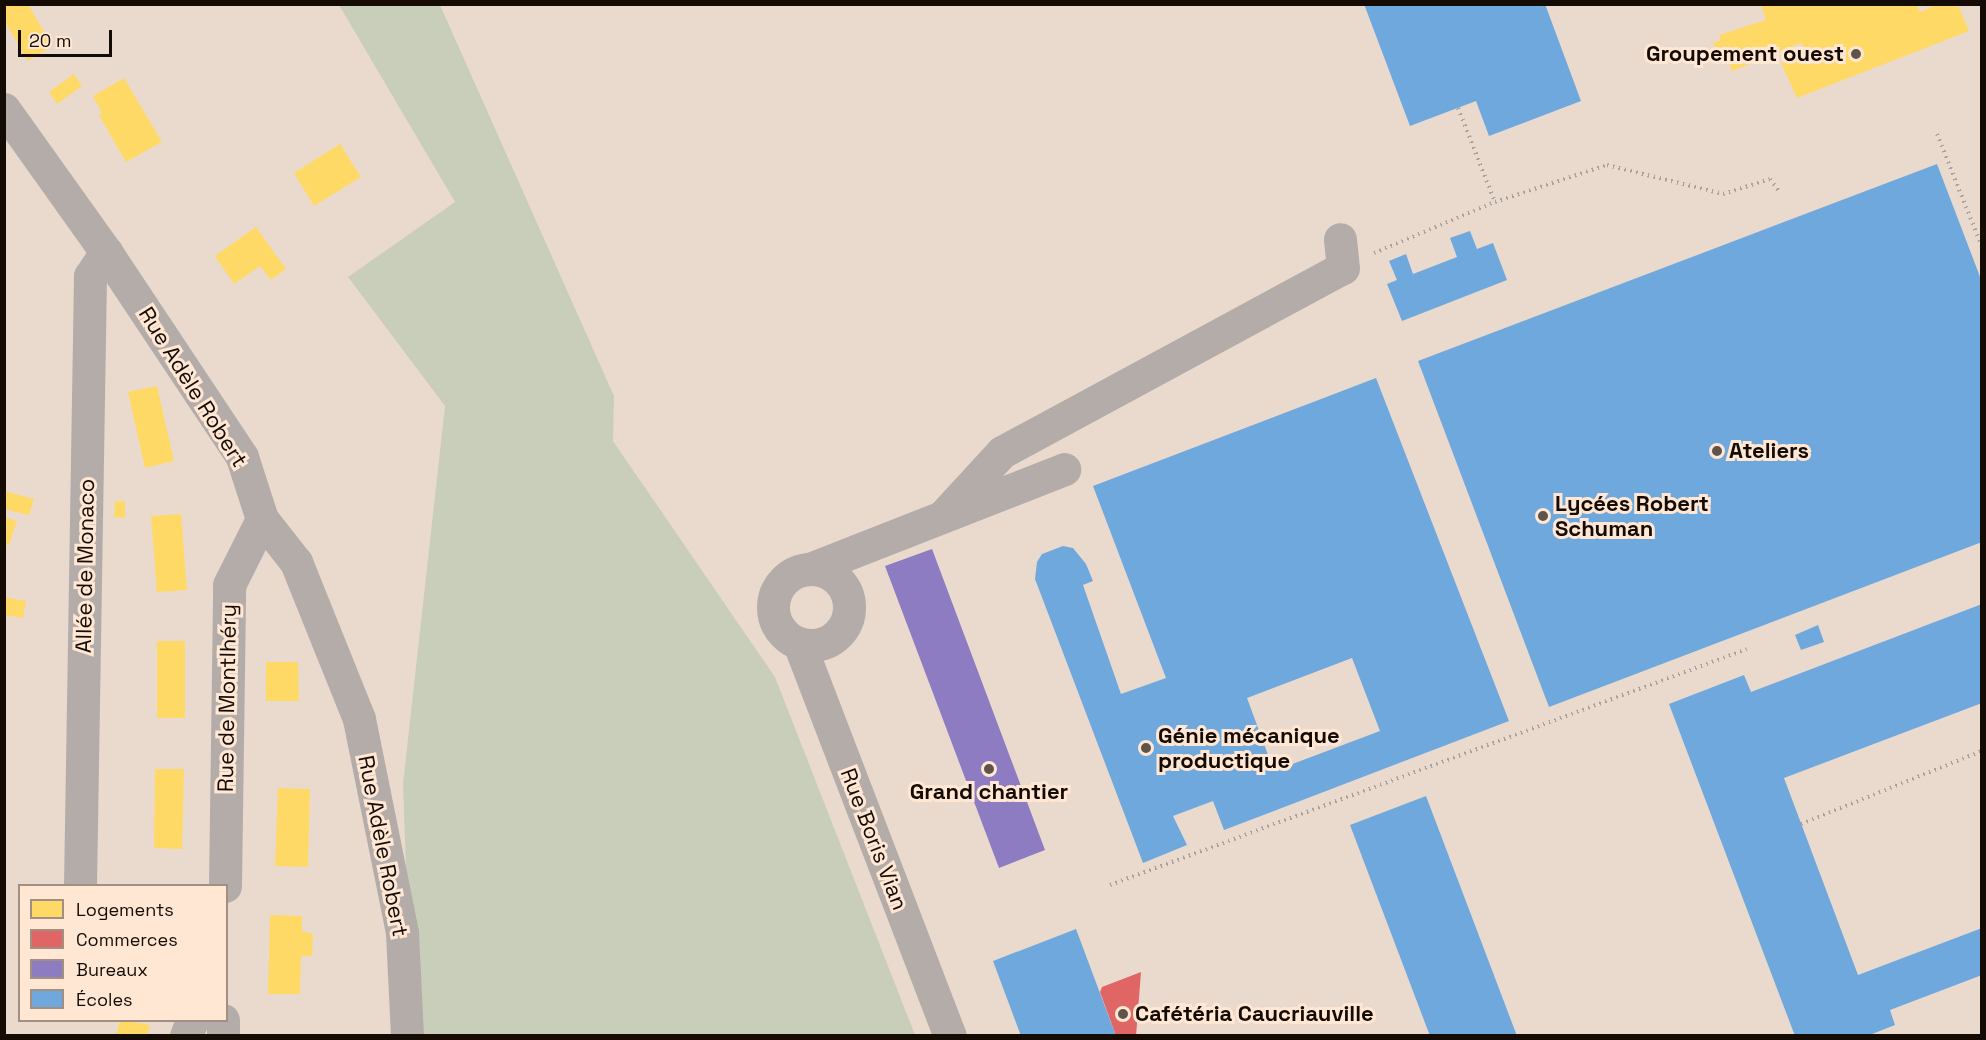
<!DOCTYPE html>
<html>
<head>
<meta charset="utf-8">
<style>
	body { margin:0 }
	#map { position:relative; width:1986px; height:1040px; overflow:hidden; background:#eadacd; font-family:"Space Grotesk",sans-serif }
	div>[style] { position:absolute }
	.green>* { inset:0; background:#c8ceba }
	.homes>* { inset:0; background:#ffd966 }
	.shops>* { inset:0; background:#e06666 }
	.offices>* { inset:0; background:#8e7cc3 }
	.schools>* { inset:0; background:#6fa8dc }
	.path>* { height:4px; margin-top:-2px; transform-origin:0; background:repeating-linear-gradient(90deg,#a9a19d 0 1.5px,transparent 0 6px) }
	.minor>* { height:33px; margin:-16.5px; padding:0 16.5px; transform-origin:16.5px; border-radius:16.5px; background:#b4aca9 }
	.minor>.ring { margin:-16.5px; padding:0; box-sizing:content-box; background:none; border:33px solid #b4aca9; border-radius:50% }
	.dots>* { width:16px; height:16px; translate:-50% -50%; box-sizing:border-box; border:3px solid #ffe7d4; border-radius:50% }
	span { translate:-50% -50%; white-space:nowrap; text-align:center; line-height:1.15; -webkit-text-stroke:6px #ffe7d4; paint-order:stroke }
	.poi-label { font-size:22px; color:#140b04; font-weight:700 }
	.right { translate:-100% -50%; text-align:right }
	.left { translate:0 -50%; text-align:left }
	.street-label { font-size:22px; color:#140b04 }
	.frame { position:absolute; inset:0; border:6px solid #140b04; pointer-events:none }
	.legend { position:absolute; left:18px; top:884px; width:210px; height:138px; box-sizing:border-box; background:#ffe7d4; border:2px solid #a18f81; margin:0; padding:8px 10px; list-style:none; font-size:18px; color:#140b04 }
	.legend li { display:flex; align-items:center; gap:12px; height:30px }
	.legend b { width:30px; border:2px solid #a18f81 }
	.scale { position:absolute; left:18px; top:30px; width:94px; height:27px; box-sizing:border-box; border:3px solid #140b04; border-top:0; padding-left:8px; font-size:18px; line-height:21px; white-space:nowrap; color:#140b04; -webkit-text-stroke:4px #ffe7d4; paint-order:stroke }
</style>
</head>
<body>
<div id="map">
	<div class="green">
		<i style="clip-path:polygon(339px 5px,440px 5px,614px 396px,613px 441px,775px 677px,915px 1035px,412px 1035px,403px 784px,445px 406px,348px 277px,455px 202px)"></i>
	</div>
	<div class="homes">
		<i style="clip-path:polygon(4px 4px,28px 4px,52px 46px,28px 61px,4px 20px)"></i>
		<i style="clip-path:polygon(1761px 5px,1917px 5px,1920px 12px,1936px 5px,1958px 5px,1969px 31px,1797px 98px,1781px 63px,1805px 51px,1801px 43px,1732px 71px,1727px 56px,1720px 59px,1713px 43px,1721px 40px,1719px 35px,1766px 20px)"></i>
		<i style="clip-path:polygon(74px 74px,82px 86px,57px 104px,49px 92px)"></i>
		<i style="clip-path:polygon(124px 78px,162px 142px,126px 162px,99px 115px,102px 113px,93px 96px)"></i>
		<i style="clip-path:polygon(340px 144px,361px 177px,314px 206px,294px 173px)"></i>
		<i style="clip-path:polygon(256px 227px,286px 269px,271px 280px,260px 266px,234px 284px,215px 256px)"></i>
		<i style="clip-path:polygon(157px 386px,174px 461px,145px 468px,128px 392px)"></i>
		<i style="clip-path:polygon(4px 491px,34px 499px,29px 515px,4px 509px)"></i>
		<i style="clip-path:polygon(115px 501px,125px 501px,125px 518px,114px 517px)"></i>
		<i style="clip-path:polygon(181px 514px,187px 590px,157px 592px,151px 516px)"></i>
		<i style="clip-path:polygon(4px 517px,17px 521px,9px 545px,4px 544px)"></i>
		<i style="clip-path:polygon(4px 597px,26px 601px,23px 618px,4px 615px)"></i>
		<i style="clip-path:polygon(157px 641px,185px 641px,185px 718px,157px 718px)"></i>
		<i style="clip-path:polygon(266px 662px,298px 662px,299px 701px,266px 701px)"></i>
		<i style="clip-path:polygon(155px 769px,184px 769px,182px 849px,154px 848px)"></i>
		<i style="clip-path:polygon(278px 788px,310px 789px,308px 867px,275px 866px)"></i>
		<i style="clip-path:polygon(270px 915px,302px 916px,302px 931px,313px 934px,312px 956px,301px 956px,300px 994px,268px 994px)"></i>
		<i style="clip-path:polygon(120px 1020px,150px 1025px,147px 1036px,116px 1036px)"></i>
	</div>
	<div class="shops">
		<i style="clip-path:polygon(1141px 972px,1136px 1036px,1116px 1036px,1100px 992px,1102px 987px)"></i>
	</div>
	<div class="offices">
		<i style="clip-path:polygon(932px 549px,1045px 850px,999px 868px,885px 566px)"></i>
	</div>
	<div class="schools">
		<i style="clip-path:polygon(1364px 4px,1545px 4px,1581px 101px,1489px 136px,1476px 101px,1410px 126px)"></i>
		<i style="clip-path:polygon(1937px 164px,1982px 282px,1982px 542px,1549px 707px,1418px 361px)"></i>
		<i style="clip-path:polygon(1470px 231px,1477px 249px,1493px 243px,1507px 280px,1402px 321px,1387px 284px,1397px 280px,1389px 261px,1406px 254px,1413px 274px,1457px 257px,1450px 238px)"></i>
		<i style="clip-path:polygon(evenodd,1376px 378px,1509px 721px,1224px 830px,1213px 801px,1173px 816px,1187px 845px,1143px 863px,1035px 579px,1037px 562px,1042px 554px,1063px 546px,1073px 548px,1086px 564px,1093px 581px,1083px 585px,1121px 694px,1166px 678px,1093px 486px,1376px 378px,1352px 658px,1380px 731px,1274px 771px,1247px 698px,1352px 658px)"></i>
		<i style="clip-path:polygon(1982px 604px,1982px 703px,1784px 778px,1858px 975px,1982px 928px,1982px 975px,1890px 1010px,1895px 1025px,1867px 1036px,1795px 1036px,1669px 704px,1744px 675px,1751px 692px)"></i>
		<i style="clip-path:polygon(1818px 625px,1824px 642px,1801px 650px,1795px 635px)"></i>
		<i style="clip-path:polygon(1426px 796px,1517px 1036px,1430px 1036px,1350px 825px)"></i>
		<i style="clip-path:polygon(1076px 929px,1116px 1036px,1021px 1036px,993px 961px)"></i>
	</div>
	<div class="path">
		<i style="left:1458px;top:108px;width:101px;rotate:68.5deg"></i>
		<i style="left:1937px;top:134px;width:122px;rotate:68.3deg"></i>
		<i style="left:1374px;top:253px;width:131px;rotate:-22.9deg"></i>
		<i style="left:1495px;top:202px;width:118px;rotate:-18.3deg"></i>
		<i style="left:1607px;top:165px;width:120px;rotate:14deg"></i>
		<i style="left:1723px;top:194px;width:49px;rotate:-17.7deg"></i>
		<i style="left:1770px;top:179px;width:17px;rotate:54deg"></i>
		<i style="left:1801px;top:824px;width:195px;rotate:-22deg"></i>
		<i style="left:1110px;top:885px;width:679px;rotate:-20.33deg"></i>
	</div>
	<div class="minor">
		<i style="left:4px;top:109px;width:176px;rotate:54.5deg"></i>
		<i style="left:106px;top:252px;width:246px;rotate:56.4deg"></i>
		<i style="left:242px;top:457px;width:65px;rotate:72.1deg"></i>
		<i style="left:262px;top:519px;width:55px;rotate:51.7deg"></i>
		<i style="left:296px;top:562px;width:169px;rotate:68.1deg"></i>
		<i style="left:359px;top:719px;width:218px;rotate:78.6deg"></i>
		<i style="left:402px;top:933px;width:103px;rotate:87.2deg"></i>
		<i style="left:944px;top:515px;width:86px;rotate:-47.4deg"></i>
		<i style="left:1002px;top:452px;width:387px;rotate:-28.4deg"></i>
		<i style="left:1343px;top:268px;width:29px;rotate:-96deg"></i>
		<i style="left:812px;top:568px;width:271px;rotate:-21.4deg"></i>
		<i class="ring" style="left:773px;top:569px;width:43px;height:43px"></i>
		<i style="left:799px;top:643px;width:421px;rotate:69deg"></i>
		<i style="left:80px;top:886px;width:610px;rotate:-89.06deg"></i>
		<i style="left:90px;top:276px;width:29px;rotate:-56deg"></i>
		<i style="left:225px;top:886px;width:301px;rotate:-89.2deg"></i>
		<i style="left:229px;top:585px;width:74px;rotate:-63.4deg"></i>
		<i style="left:186px;top:1036px;width:17px;rotate:-69deg"></i>
		<i style="left:223px;top:1036px;width:16px;rotate:-90deg"></i>
	</div>
	<div class="dots">
		<i style="left:1856px;top:54px;background:#5f534a"></i>
		<i style="left:1717px;top:451px;background:#5f534a"></i>
		<i style="left:1543px;top:516px;background:#5f534a"></i>
		<i style="left:1146px;top:748px;background:#5f534a"></i>
		<i style="left:989px;top:769px;background:#5f534a"></i>
		<i style="left:1123px;top:1014px;background:#5f534a"></i>
	</div>
	<div class="poi-label">
		<span class="right" style="left:1844px;top:54px">Groupement ouest</span>
		<span class="left" style="left:1729px;top:451px">Ateliers</span>
		<span class="left" style="left:1555px;top:516px">Lycées Robert<br>Schuman</span>
		<span class="left" style="left:1158px;top:748px">Génie mécanique<br>productique</span>
		<span style="left:989px;top:792px">Grand chantier</span>
		<span class="left" style="left:1135px;top:1014px">Cafétéria Caucriauville</span>
	</div>
	<div class="street-label">
		<span style="left:193px;top:387px;rotate:58deg">Rue Adèle Robert</span>
		<span style="left:85px;top:566px;rotate:-89deg">Allée de Monaco</span>
		<span style="left:227px;top:698px;rotate:-89deg">Rue de Montlhéry</span>
		<span style="left:874px;top:839px;rotate:69deg">Rue Boris Vian</span>
		<span style="left:383px;top:846px;rotate:79deg">Rue Adèle Robert</span>
	</div>
	<div class="frame"></div>
	<ul class="legend">
	<li><b style="height:16px;background:#ffd966"></b>Logements</li>
	<li><b style="height:16px;background:#e06666"></b>Commerces</li>
	<li><b style="height:16px;background:#8e7cc3"></b>Bureaux</li>
	<li><b style="height:16px;background:#6fa8dc"></b>Écoles</li>
	</ul>
	<div class="scale">20 m</div>
</div>
</body>
</html>
